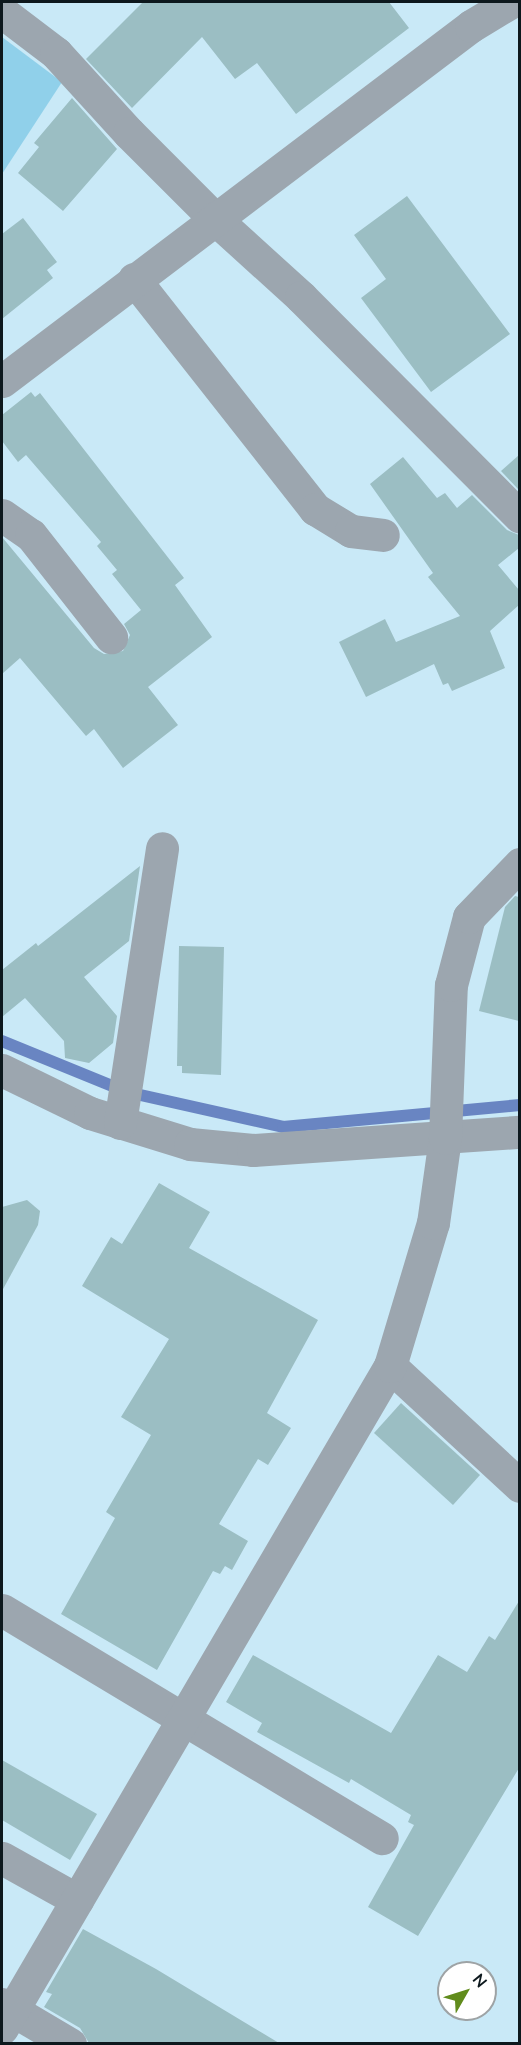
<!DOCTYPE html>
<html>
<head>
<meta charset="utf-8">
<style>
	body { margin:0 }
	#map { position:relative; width:521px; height:2045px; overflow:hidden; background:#c9e9f7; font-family:"Nunito Sans",sans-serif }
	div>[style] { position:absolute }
	.green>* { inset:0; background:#90d0ea }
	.stream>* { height:12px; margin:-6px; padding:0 6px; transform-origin:6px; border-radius:6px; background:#6985c2 }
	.building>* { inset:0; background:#9bbec3 }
	.minor>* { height:33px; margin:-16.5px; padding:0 16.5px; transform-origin:16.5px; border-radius:16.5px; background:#9ca6af }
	span { translate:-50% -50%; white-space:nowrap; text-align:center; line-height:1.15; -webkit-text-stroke:6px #fff; paint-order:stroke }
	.frame { position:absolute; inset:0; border:3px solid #0d181d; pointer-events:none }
	.north { position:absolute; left:437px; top:1961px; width:60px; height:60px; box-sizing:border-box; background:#fff; border:2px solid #9ea3a5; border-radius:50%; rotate:51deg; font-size:16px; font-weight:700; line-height:24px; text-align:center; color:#0d181d }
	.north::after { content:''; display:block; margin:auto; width:21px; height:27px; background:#618c1c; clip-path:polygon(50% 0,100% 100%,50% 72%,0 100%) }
</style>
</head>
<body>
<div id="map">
	<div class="green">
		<i style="clip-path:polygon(2px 37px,62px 82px,2px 174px)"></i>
	</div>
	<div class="stream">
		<i style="left:2px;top:1041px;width:135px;rotate:22.2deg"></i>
		<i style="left:127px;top:1092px;width:160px;rotate:12.6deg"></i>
		<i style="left:283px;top:1127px;width:238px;rotate:-5.3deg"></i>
	</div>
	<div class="building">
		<i style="clip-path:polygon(143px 2px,389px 2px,409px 28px,296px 114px,257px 63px,235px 79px,202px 37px,132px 108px,86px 59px)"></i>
		<i style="clip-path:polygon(72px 98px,117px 149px,63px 211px,18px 173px,39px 147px,34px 143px)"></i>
		<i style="clip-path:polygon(407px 196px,510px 334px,431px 392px,361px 298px,386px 279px,354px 235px)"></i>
		<i style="clip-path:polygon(23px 218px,57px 262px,47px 270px,53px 278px,2px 319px,2px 234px)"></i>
		<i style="clip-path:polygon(31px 392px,35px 397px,40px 393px,184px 578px,175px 585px,212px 637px,148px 687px,178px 725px,123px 768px,94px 729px,86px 736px,20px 658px,2px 674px,2px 537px,94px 648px,104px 654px,123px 651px,130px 635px,124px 624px,141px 610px,112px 574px,117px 570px,97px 546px,101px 542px,26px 455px,18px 462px,2px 441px,2px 415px)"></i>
		<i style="clip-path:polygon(519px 455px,519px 490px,501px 471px)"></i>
		<i style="clip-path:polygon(403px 457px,437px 498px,445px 493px,457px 508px,472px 495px,507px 530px,519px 535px,519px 548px,498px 565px,519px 590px,519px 605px,490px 631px,505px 668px,452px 691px,448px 683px,443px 685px,434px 664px,366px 697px,339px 642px,385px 619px,396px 642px,460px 616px,428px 577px,433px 573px,370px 484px)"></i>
		<i style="clip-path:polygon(140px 866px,129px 941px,84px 977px,117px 1016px,113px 1043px,89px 1063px,65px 1058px,64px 1041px,25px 998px,2px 1017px,2px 970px,36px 943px,38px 946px)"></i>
		<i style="clip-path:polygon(515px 896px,519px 897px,519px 1021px,479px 1011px,505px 907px)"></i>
		<i style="clip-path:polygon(179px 946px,224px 947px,221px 1075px,182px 1073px,182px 1066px,177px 1066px)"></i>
		<i style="clip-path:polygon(159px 1183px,210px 1212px,189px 1248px,318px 1320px,267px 1413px,291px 1428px,268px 1465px,258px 1459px,219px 1524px,248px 1541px,232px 1570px,225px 1566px,220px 1574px,213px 1571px,157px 1670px,61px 1614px,115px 1518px,106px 1512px,151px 1435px,121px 1417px,169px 1339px,82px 1286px,111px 1237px,122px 1244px)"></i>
		<i style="clip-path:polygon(27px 1200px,40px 1211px,38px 1225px,2px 1291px,2px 1207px)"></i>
		<i style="clip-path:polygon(401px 1403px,480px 1475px,453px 1505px,374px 1433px)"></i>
		<i style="clip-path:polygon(519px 1601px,519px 1768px,418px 1936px,368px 1907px,414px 1825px,408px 1822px,411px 1815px,351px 1779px,349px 1783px,257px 1732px,262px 1723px,226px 1702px,253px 1655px,391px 1733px,438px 1655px,467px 1672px,489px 1636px,495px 1640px)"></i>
		<i style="clip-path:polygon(2px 1760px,97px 1814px,70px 1860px,2px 1820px)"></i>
		<i style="clip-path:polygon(83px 1929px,156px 1969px,279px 2043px,89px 2043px,80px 2028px,44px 2007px,52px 1994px,46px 1992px)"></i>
	</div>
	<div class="minor">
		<i style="left:2px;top:12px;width:68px;rotate:37.2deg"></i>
		<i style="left:56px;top:53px;width:108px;rotate:47.6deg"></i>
		<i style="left:129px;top:133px;width:120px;rotate:45deg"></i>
		<i style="left:214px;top:218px;width:118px;rotate:42.2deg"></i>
		<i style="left:301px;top:297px;width:310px;rotate:45.1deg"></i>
		<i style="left:134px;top:279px;width:293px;rotate:51.8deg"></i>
		<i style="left:315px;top:509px;width:42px;rotate:31.4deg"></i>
		<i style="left:351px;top:531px;width:32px;rotate:7deg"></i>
		<i style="left:2px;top:381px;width:588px;rotate:-37.12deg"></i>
		<i style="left:471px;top:26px;width:47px;rotate:-31deg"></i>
		<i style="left:2px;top:515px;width:35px;rotate:35deg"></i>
		<i style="left:31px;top:535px;width:130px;rotate:51.9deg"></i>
		<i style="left:2px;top:1070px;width:98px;rotate:26deg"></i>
		<i style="left:90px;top:1113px;width:105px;rotate:17.2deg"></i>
		<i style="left:190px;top:1144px;width:63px;rotate:5.4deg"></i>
		<i style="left:253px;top:1150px;width:268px;rotate:-3.9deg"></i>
		<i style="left:120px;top:1123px;width:278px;rotate:-81.3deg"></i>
		<i style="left:390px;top:1366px;width:177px;rotate:42.7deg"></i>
		<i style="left:2px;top:1610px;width:443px;rotate:31deg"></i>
		<i style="left:2px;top:1858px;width:86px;rotate:29.2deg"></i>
		<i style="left:2px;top:2004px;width:79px;rotate:30.5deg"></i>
		<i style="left:2px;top:2028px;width:767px;rotate:-59.63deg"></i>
		<i style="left:390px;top:1366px;width:149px;rotate:-73.3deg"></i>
		<i style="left:433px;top:1223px;width:86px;rotate:-82deg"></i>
		<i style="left:445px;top:1138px;width:153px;rotate:-87.8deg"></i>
		<i style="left:451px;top:985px;width:70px;rotate:-75.2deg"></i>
		<i style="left:469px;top:917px;width:74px;rotate:-46.1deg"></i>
	</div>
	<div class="frame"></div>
	<div class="north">N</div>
</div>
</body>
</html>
